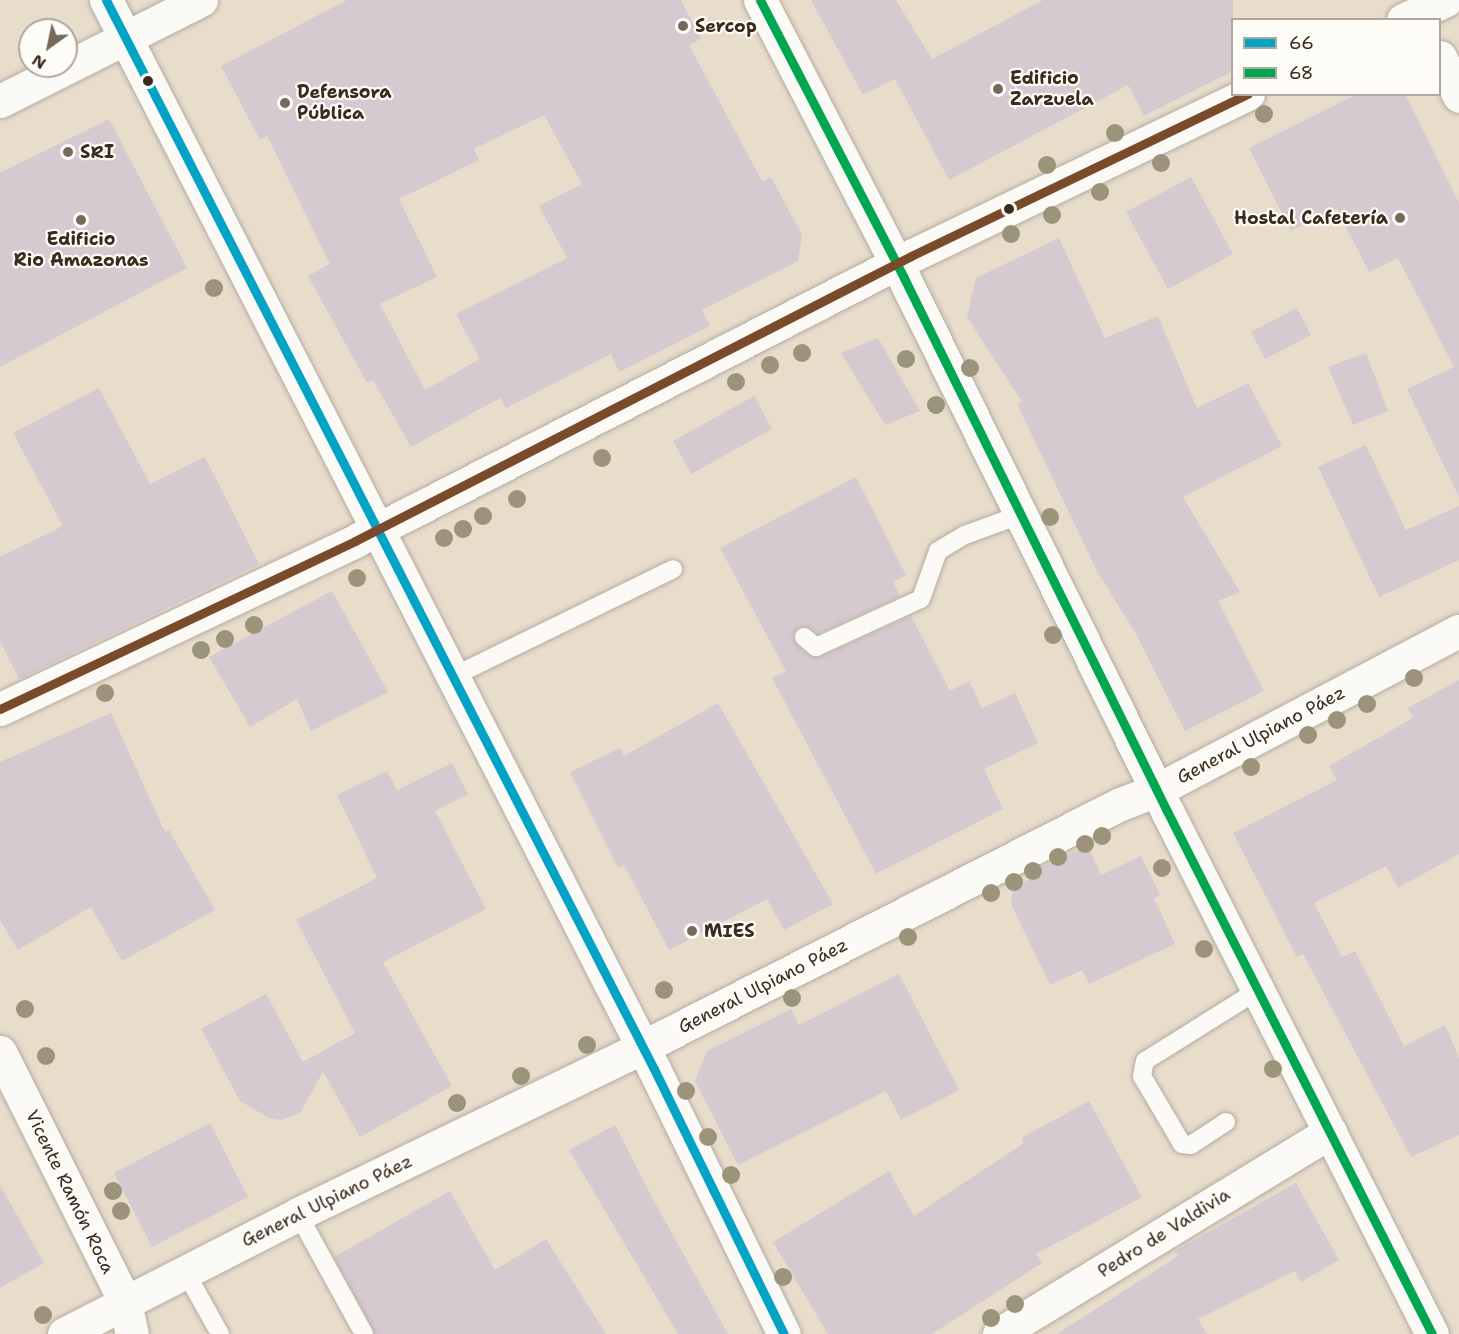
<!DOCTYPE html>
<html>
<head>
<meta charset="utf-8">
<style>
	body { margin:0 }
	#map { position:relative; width:1459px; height:1334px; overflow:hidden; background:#e8dccb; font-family:"Shantell Sans",sans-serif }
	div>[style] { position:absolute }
	.building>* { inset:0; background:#d6cad1 }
	.roads { filter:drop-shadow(0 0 2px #b4aba0) drop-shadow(0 0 2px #b4aba0) }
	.lane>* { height:18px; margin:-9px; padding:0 9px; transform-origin:9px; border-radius:9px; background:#fcfaf7 }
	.street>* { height:33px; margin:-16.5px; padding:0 16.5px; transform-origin:16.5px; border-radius:16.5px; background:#fcfaf7 }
	.secondary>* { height:33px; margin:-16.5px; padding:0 16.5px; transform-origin:16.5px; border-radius:16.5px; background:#fcfaf7 }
	.bus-1>* { height:9px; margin:-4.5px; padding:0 4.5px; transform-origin:4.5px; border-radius:4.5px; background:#03a3c5 }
	.bus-2>* { height:9px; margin:-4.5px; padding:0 4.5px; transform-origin:4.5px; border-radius:4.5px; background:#00a651 }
	.bus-3>* { height:9px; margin:-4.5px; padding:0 4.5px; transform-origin:4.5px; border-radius:4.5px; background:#7a4b2a }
	.trees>* { width:18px; height:18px; margin:-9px; border-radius:50%; background:#9c947a }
	.dots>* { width:16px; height:16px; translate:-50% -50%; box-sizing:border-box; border:3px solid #fdfcf7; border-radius:50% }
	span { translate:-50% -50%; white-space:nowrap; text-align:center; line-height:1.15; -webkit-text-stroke:4.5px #fdfcf7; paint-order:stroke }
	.poi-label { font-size:18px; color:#3b2a1e; font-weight:700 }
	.left { translate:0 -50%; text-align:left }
	.right { translate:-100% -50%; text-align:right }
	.street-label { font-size:18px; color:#3b2a1e }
	.legend { position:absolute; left:1231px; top:18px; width:210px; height:78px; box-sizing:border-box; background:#fdfcf7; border:2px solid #afa8a0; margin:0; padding:8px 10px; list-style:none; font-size:18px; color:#3b2a1e }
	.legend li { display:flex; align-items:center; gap:12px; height:30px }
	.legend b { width:30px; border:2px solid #afa8a0 }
	.north { position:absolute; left:18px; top:18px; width:60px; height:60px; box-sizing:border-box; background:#fdfcf7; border:2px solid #afa8a0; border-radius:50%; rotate:213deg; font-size:16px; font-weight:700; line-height:24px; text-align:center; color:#3b2a1e }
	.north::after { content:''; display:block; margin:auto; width:21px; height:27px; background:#78685b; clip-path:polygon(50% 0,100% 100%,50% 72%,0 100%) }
</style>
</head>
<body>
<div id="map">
	<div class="building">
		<i style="clip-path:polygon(evenodd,347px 0,681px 0,701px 39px,689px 45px,762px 181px,771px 177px,802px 235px,798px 261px,702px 310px,710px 326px,619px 372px,611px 354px,506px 408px,500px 398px,411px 447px,373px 380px,367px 383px,308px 276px,330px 264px,267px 136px,260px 140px,221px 66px,347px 0,544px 115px,582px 184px,539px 206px,567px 258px,456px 314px,480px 359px,425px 390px,380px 304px,437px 277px,399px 199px,479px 160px,474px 149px,544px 115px)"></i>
		<i style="clip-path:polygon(811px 0,896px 0,932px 59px,1043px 0,1233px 0,1233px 71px,1144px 116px,1128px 85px,949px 180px,895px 79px,863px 95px)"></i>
		<i style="clip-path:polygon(1357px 94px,1405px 94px,1459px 203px,1459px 497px,1407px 389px,1454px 367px,1398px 258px,1369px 272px,1337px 209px,1291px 231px,1249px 148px)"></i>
		<i style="clip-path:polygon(109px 119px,187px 268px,0 367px,0 173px)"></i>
		<i style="clip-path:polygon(1191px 177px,1233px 254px,1168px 289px,1126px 212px)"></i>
		<i style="clip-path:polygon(1059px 238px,1105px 338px,1158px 316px,1197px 408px,1248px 383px,1282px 446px,1183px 497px,1240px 592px,1218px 601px,1264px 691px,1185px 731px,1136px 634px,1097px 571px,1017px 404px,1022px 402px,967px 317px,976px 278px)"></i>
		<i style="clip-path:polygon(1297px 308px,1311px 335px,1265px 359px,1251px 332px)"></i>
		<i style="clip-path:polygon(878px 338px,920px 411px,885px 425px,841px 353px)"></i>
		<i style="clip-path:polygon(1366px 353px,1388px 411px,1353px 425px,1328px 367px)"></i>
		<i style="clip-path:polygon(99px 388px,150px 484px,205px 457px,259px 564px,19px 679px,0 641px,0 557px,63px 526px,13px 433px)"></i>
		<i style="clip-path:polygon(754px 396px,772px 429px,691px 474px,673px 441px)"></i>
		<i style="clip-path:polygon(1366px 445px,1406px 530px,1459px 506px,1459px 560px,1379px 597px,1318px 467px)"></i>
		<i style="clip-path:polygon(856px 477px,906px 575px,893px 582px,900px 596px,818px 634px,806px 626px,800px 627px,793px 635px,794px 641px,809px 656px,820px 657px,911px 616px,950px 691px,969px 681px,982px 708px,1015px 693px,1038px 743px,984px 769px,1003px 809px,876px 874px,772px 678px,786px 671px,720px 548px)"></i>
		<i style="clip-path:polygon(332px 591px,388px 692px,311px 731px,297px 699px,250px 727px,209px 657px)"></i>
		<i style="clip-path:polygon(1459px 680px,1459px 854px,1398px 888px,1386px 866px,1314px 903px,1342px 957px,1355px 951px,1404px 1046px,1445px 1025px,1459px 1058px,1459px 1135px,1411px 1157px,1303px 954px,1297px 957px,1233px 833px,1337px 780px,1329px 766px,1413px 718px,1408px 708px)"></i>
		<i style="clip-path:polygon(718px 703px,833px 904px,784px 930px,767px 899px,669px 950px,624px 865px,618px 868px,570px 772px,620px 748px,624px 756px)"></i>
		<i style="clip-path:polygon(111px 713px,165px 832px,169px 830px,215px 910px,122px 961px,91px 907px,18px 950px,0 920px,0 762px)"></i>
		<i style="clip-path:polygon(452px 763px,468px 794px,435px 811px,486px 909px,383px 962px,452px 1086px,360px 1137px,323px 1072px,300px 1113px,281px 1120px,269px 1118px,240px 1101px,201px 1029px,266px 994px,303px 1062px,355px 1033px,296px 920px,377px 878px,337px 795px,387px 771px,397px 790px)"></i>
		<i style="clip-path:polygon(1088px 846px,1101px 875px,1141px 856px,1160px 895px,1154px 898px,1175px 944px,1089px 984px,1082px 970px,1050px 985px,1011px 904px,1013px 887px,1040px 874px,1037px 869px)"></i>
		<i style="clip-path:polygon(899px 974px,959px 1090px,901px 1120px,886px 1091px,738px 1165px,695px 1081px,707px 1051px,791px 1009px,799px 1025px)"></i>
		<i style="clip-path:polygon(1089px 1101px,1142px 1197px,1036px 1254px,1042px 1263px,932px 1334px,828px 1334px,773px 1242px,889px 1171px,914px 1216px,1024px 1143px,1021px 1138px)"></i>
		<i style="clip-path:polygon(210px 1123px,248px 1197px,152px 1247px,114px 1173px)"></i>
		<i style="clip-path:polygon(615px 1125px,655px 1203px,728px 1334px,678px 1334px,569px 1150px)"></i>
		<i style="clip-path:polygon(1296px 1183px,1339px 1260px,1301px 1282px,1295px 1271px,1198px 1319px,1207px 1334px,1057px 1334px,1178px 1256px,1175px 1251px)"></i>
		<i style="clip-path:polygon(0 1185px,44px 1263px,0 1288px)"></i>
		<i style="clip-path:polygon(450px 1191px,495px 1270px,546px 1239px,606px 1334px,375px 1334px,334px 1257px)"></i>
	</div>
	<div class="roads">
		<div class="lane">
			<i style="left:804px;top:637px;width:16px;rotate:40deg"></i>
			<i style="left:816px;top:647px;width:115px;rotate:-24.6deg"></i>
			<i style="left:921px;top:599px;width:51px;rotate:-70.5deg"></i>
			<i style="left:938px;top:551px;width:31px;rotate:-31deg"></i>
			<i style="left:965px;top:535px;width:59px;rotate:-20deg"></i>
			<i style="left:452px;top:677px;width:246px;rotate:-26deg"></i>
			<i style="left:1226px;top:1122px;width:42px;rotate:146.7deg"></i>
			<i style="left:1191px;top:1145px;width:9px;rotate:-174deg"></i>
			<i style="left:1182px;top:1144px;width:79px;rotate:-120.5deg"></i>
			<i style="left:1142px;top:1076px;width:15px;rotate:-79deg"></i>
			<i style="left:1145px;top:1061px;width:133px;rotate:-32.1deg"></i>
			<i style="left:298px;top:1214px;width:137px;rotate:61.2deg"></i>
			<i style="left:185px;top:1271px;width:72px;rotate:60.9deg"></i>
		</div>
		<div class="street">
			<i style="left:106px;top:0;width:1201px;rotate:62.86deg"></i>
			<i style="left:654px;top:1069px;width:295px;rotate:63.9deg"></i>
			<i style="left:760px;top:0;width:313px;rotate:62.6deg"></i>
			<i style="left:904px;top:278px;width:594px;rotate:63.74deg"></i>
			<i style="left:1167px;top:811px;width:586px;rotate:63.13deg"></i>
			<i style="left:1403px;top:20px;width:47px;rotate:-24.9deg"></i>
			<i style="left:1440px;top:57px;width:43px;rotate:64deg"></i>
			<i style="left:0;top:709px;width:393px;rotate:-25.3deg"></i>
			<i style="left:355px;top:541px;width:625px;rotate:-27.14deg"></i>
			<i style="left:911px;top:256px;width:374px;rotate:-25.7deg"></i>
			<i style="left:0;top:1052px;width:280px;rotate:63.4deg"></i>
			<i style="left:125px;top:1302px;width:33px;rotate:78deg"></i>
			<i style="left:64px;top:1334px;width:263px;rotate:-27.1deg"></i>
			<i style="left:298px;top:1214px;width:365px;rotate:-25.8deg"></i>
			<i style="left:627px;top:1055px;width:551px;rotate:-26.98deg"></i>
			<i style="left:1118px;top:805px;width:42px;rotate:-21deg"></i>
			<i style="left:1157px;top:790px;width:341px;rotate:-27.8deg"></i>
			<i style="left:999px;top:1334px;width:388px;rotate:-31.4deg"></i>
		</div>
		<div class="secondary">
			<i style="left:0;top:101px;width:225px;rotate:-26.7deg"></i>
		</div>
	</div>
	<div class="bus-1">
		<i style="left:106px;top:0;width:1201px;rotate:62.86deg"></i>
		<i style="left:654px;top:1069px;width:295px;rotate:63.9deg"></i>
	</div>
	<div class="bus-2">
		<i style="left:760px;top:0;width:313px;rotate:62.6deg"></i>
		<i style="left:904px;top:278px;width:594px;rotate:63.74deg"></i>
		<i style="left:1167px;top:811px;width:586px;rotate:63.13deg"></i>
	</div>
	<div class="bus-3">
		<i style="left:0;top:709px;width:393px;rotate:-25.3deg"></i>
		<i style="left:355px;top:541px;width:625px;rotate:-27.14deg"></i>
		<i style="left:911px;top:256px;width:374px;rotate:-25.7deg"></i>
	</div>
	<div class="trees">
		<i style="left:1264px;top:114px"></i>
		<i style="left:1115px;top:133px"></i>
		<i style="left:1161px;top:163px"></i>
		<i style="left:1047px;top:165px"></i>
		<i style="left:1100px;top:192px"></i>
		<i style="left:1052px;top:215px"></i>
		<i style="left:1011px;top:234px"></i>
		<i style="left:214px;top:288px"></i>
		<i style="left:802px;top:353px"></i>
		<i style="left:906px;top:359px"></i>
		<i style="left:770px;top:365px"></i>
		<i style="left:970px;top:368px"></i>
		<i style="left:736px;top:382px"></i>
		<i style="left:936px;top:405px"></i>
		<i style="left:602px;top:458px"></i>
		<i style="left:517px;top:499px"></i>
		<i style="left:483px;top:516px"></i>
		<i style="left:1050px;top:517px"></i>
		<i style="left:463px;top:529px"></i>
		<i style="left:444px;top:538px"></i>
		<i style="left:357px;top:578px"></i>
		<i style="left:254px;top:625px"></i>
		<i style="left:1053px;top:635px"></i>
		<i style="left:225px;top:639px"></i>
		<i style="left:201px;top:650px"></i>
		<i style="left:1414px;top:678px"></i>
		<i style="left:105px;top:693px"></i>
		<i style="left:1367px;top:704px"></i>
		<i style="left:1337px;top:720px"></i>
		<i style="left:1308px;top:735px"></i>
		<i style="left:1251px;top:767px"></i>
		<i style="left:1102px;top:836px"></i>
		<i style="left:1085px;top:844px"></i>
		<i style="left:1058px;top:857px"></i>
		<i style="left:1162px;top:868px"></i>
		<i style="left:1033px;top:871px"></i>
		<i style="left:1014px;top:882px"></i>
		<i style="left:991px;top:893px"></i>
		<i style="left:908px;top:937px"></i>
		<i style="left:1204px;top:949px"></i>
		<i style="left:664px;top:990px"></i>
		<i style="left:792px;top:998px"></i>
		<i style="left:25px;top:1009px"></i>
		<i style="left:587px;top:1045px"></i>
		<i style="left:46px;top:1056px"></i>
		<i style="left:1273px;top:1069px"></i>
		<i style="left:521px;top:1076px"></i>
		<i style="left:686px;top:1091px"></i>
		<i style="left:457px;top:1103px"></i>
		<i style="left:708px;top:1137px"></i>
		<i style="left:731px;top:1175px"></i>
		<i style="left:113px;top:1191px"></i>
		<i style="left:121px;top:1211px"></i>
		<i style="left:783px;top:1277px"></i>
		<i style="left:1015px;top:1304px"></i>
		<i style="left:43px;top:1315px"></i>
		<i style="left:991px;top:1318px"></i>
	</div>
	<div class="dots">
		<i style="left:683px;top:26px;background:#78685b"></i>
		<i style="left:148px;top:81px;background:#3b2a1e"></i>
		<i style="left:998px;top:89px;background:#78685b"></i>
		<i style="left:285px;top:103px;background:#78685b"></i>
		<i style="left:68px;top:152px;background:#78685b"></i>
		<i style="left:1009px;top:209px;background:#3b2a1e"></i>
		<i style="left:1400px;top:218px;background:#78685b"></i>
		<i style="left:81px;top:220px;background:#78685b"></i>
		<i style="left:692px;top:931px;background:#78685b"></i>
	</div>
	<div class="poi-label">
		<span class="left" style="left:695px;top:26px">Sercop</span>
		<span class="left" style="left:1010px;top:89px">Edificio<br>Zarzuela</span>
		<span class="left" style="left:297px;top:103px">Defensora<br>Pública</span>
		<span class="left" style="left:80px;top:152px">SRI</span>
		<span class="right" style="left:1388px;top:218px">Hostal Cafetería</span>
		<span style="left:81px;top:250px">Edificio<br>Rio Amazonas</span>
		<span class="left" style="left:704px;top:931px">MIES</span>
	</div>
	<div class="street-label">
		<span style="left:1261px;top:735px;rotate:-28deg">General Ulpiano Páez</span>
		<span style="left:763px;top:986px;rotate:-27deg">General Ulpiano Páez</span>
		<span style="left:70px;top:1192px;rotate:64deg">Vicente Ramón Roca</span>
		<span style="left:327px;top:1201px;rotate:-26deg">General Ulpiano Páez</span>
		<span style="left:1164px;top:1233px;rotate:-32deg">Pedro de Valdivia</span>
	</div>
	<ul class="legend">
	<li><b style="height:8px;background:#03a3c5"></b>66</li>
	<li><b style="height:8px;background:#00a651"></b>68</li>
	</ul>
	<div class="north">N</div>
</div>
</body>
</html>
